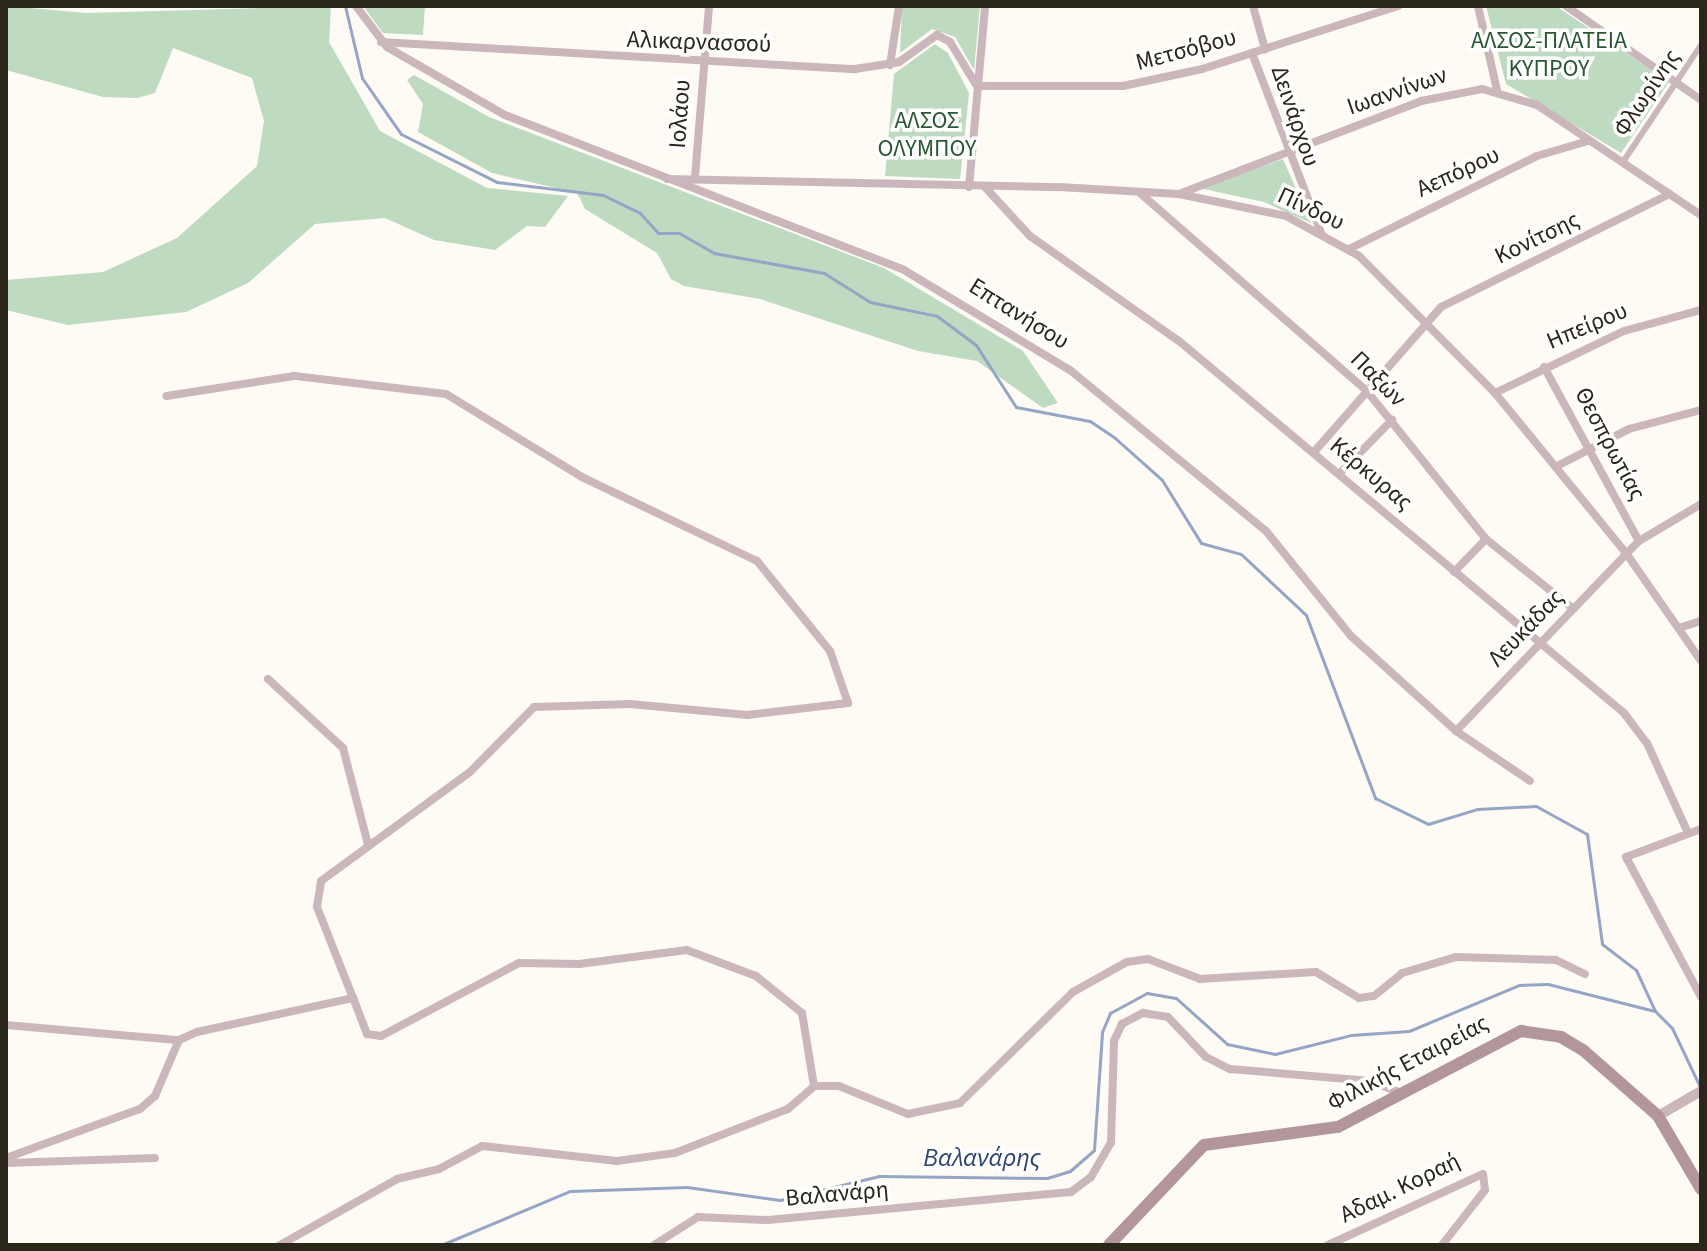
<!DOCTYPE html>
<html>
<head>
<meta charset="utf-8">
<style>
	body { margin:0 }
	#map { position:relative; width:1707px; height:1251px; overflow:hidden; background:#fefbf5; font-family:"Source Sans 3",sans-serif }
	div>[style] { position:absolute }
	.green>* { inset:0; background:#bedac1 }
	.stream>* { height:3px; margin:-1.5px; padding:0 1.5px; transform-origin:1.5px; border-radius:1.5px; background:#95a5c5 }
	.pedestrian>* { height:6px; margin:-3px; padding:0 3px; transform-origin:3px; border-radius:3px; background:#cbb7bb }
	.minor>* { height:8px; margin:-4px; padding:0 4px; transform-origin:4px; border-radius:4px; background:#cbb7bb }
	.tertiary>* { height:10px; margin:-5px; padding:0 5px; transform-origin:5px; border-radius:5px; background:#cbb7bb }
	.secondary>* { height:12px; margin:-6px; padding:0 6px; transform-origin:6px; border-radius:6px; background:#b2969c }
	span { translate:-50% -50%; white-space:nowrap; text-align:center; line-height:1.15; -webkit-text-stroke:7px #fff; paint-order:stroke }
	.park-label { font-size:24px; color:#2a5833 }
	.street-label { font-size:24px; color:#2a261a }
	.water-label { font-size:26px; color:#2d426e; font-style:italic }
	.frame { position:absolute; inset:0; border:8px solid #2a261a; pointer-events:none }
</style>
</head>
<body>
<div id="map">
	<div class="green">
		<i style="clip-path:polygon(6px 6px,86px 13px,331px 6px,329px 42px,380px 131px,487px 188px,568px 196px,545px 227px,527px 226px,495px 250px,434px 240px,385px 218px,315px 224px,248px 283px,186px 312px,68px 325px,6px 310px,6px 280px,103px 272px,177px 238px,257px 166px,264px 121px,252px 78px,173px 48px,155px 93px,137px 98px,103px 97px,6px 70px)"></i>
		<i style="clip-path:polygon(363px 6px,425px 6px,423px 35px,383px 33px)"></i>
		<i style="clip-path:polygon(902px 6px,980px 6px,974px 70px,955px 37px,932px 29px,900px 53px)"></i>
		<i style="clip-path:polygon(1486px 6px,1556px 6px,1669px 82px,1621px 153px,1506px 84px)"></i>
		<i style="clip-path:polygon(935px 44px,948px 53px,969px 93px,960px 179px,885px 176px,894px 74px)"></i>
		<i style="clip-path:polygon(414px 75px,489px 117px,884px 268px,1023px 351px,1058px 403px,1043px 408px,977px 361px,918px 351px,760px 299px,684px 286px,671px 279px,657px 253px,585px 209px,577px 193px,492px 173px,418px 132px,423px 104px,407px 80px)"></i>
		<i style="clip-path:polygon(1283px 159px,1311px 223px,1264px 202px,1199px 188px)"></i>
	</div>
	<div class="stream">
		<i style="left:345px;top:6px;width:74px;rotate:76.7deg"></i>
		<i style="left:362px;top:78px;width:68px;rotate:55.1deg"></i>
		<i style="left:401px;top:134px;width:107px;rotate:26.6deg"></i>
		<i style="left:497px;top:182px;width:107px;rotate:7deg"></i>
		<i style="left:603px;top:195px;width:41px;rotate:25.9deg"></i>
		<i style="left:640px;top:213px;width:27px;rotate:48deg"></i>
		<i style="left:658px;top:233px;width:21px"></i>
		<i style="left:679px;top:233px;width:40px;rotate:29.7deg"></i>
		<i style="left:714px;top:253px;width:112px;rotate:10.3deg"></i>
		<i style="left:824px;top:273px;width:54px;rotate:32.2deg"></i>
		<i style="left:870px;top:302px;width:68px;rotate:11.8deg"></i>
		<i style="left:937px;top:316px;width:49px;rotate:36.6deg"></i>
		<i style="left:976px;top:345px;width:74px;rotate:57.2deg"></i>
		<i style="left:1016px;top:407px;width:75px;rotate:10.7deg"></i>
		<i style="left:1090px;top:421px;width:30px;rotate:34deg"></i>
		<i style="left:1115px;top:438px;width:63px;rotate:41.8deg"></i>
		<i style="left:1162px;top:480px;width:74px;rotate:58.2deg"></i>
		<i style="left:1201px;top:543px;width:41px;rotate:15.4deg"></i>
		<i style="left:1241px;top:554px;width:89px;rotate:43.2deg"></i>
		<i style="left:1306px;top:615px;width:196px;rotate:69.3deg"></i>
		<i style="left:1375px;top:798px;width:59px;rotate:26.1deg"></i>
		<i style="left:1428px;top:824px;width:51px;rotate:-17deg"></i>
		<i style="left:1477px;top:809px;width:59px;rotate:-2.9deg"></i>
		<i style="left:1536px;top:806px;width:58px;rotate:28.8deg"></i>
		<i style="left:1587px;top:834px;width:111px;rotate:82.2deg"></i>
		<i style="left:1602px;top:944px;width:43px;rotate:37.4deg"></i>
		<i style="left:1636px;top:970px;width:45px;rotate:65.1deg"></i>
		<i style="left:441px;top:1245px;width:140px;rotate:-22.7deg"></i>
		<i style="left:570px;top:1191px;width:117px;rotate:-2deg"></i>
		<i style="left:687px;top:1187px;width:94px;rotate:8deg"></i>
		<i style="left:780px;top:1200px;width:102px;rotate:-13.6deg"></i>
		<i style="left:879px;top:1176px;width:168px;rotate:0.7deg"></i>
		<i style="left:1047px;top:1178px;width:24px;rotate:-17deg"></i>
		<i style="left:1070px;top:1171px;width:32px;rotate:-41deg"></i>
		<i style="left:1094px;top:1150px;width:118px;rotate:-86.1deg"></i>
		<i style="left:1102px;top:1032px;width:21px;rotate:-67deg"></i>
		<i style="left:1110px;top:1013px;width:42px;rotate:-28.4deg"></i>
		<i style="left:1147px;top:993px;width:29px;rotate:10deg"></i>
		<i style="left:1176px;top:998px;width:69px;rotate:42deg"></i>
		<i style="left:1227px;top:1044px;width:49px;rotate:11.8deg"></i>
		<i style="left:1275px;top:1054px;width:78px;rotate:-14deg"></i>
		<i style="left:1351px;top:1035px;width:58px;rotate:-3.9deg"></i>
		<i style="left:1409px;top:1031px;width:119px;rotate:-22.7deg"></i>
		<i style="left:1519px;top:985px;width:29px;rotate:-2deg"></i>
		<i style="left:1548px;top:984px;width:110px;rotate:14.2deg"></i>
		<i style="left:1655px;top:1011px;width:24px;rotate:45deg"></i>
		<i style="left:1672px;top:1028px;width:65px;rotate:64.6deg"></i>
	</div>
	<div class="pedestrian">
		<i style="left:1623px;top:162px;width:141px;rotate:-56.3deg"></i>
	</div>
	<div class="minor">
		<i style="left:356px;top:6px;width:51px;rotate:52.9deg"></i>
		<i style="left:387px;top:47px;width:136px;rotate:30deg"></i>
		<i style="left:505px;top:115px;width:428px;rotate:21.2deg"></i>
		<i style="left:904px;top:270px;width:194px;rotate:31.1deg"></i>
		<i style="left:1070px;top:370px;width:254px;rotate:39.4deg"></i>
		<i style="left:1266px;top:531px;width:135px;rotate:51deg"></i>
		<i style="left:1351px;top:636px;width:142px;rotate:42.1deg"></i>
		<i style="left:1456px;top:731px;width:89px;rotate:34deg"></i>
		<i style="left:1253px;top:6px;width:45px;rotate:74.4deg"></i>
		<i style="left:1478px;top:6px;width:86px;rotate:77.3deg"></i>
		<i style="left:1566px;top:6px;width:165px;rotate:34.8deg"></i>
		<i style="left:381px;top:42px;width:475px;rotate:3.3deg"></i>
		<i style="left:855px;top:69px;width:45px;rotate:-9deg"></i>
		<i style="left:899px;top:62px;width:47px;rotate:-35.4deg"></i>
		<i style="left:937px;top:35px;width:15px;rotate:28deg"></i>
		<i style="left:950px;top:42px;width:52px;rotate:58.5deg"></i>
		<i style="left:977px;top:86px;width:146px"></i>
		<i style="left:1123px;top:86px;width:81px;rotate:-12.1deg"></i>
		<i style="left:1202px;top:69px;width:206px;rotate:-17.8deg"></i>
		<i style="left:1252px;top:53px;width:195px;rotate:69deg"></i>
		<i style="left:890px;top:65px;width:60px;rotate:-81.3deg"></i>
		<i style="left:695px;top:177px;width:172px;rotate:-85.3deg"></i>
		<i style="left:667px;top:179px;width:392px;rotate:1.2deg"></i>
		<i style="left:1059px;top:187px;width:120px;rotate:3.3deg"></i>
		<i style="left:1179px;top:194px;width:109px;rotate:11.6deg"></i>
		<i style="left:1286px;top:216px;width:83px;rotate:28.7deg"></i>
		<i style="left:1359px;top:256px;width:193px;rotate:45.2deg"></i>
		<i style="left:1495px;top:393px;width:207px;rotate:50.7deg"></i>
		<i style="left:1626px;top:553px;width:131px;rotate:55.2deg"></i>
		<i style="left:984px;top:186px;width:68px;rotate:47.4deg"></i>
		<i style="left:1030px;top:236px;width:182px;rotate:35.2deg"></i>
		<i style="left:1179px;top:341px;width:580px;rotate:39.89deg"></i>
		<i style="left:1624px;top:713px;width:38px;rotate:53deg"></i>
		<i style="left:1647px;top:743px;width:99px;rotate:65.5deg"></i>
		<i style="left:969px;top:187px;width:182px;rotate:-84.9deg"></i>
		<i style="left:1140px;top:193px;width:300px;rotate:41.1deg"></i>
		<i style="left:1366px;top:390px;width:191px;rotate:51.2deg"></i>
		<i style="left:1486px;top:539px;width:110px;rotate:38.7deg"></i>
		<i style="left:1179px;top:194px;width:259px;rotate:-21deg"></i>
		<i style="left:1421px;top:101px;width:62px;rotate:-11.1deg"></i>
		<i style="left:1482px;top:89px;width:57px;rotate:16.2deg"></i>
		<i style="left:1537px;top:105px;width:197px;rotate:33.9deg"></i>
		<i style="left:1349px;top:249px;width:210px;rotate:-26.3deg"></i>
		<i style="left:1537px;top:156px;width:53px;rotate:-16.4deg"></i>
		<i style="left:1544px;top:367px;width:198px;rotate:61.4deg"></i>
		<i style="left:1495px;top:393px;width:143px;rotate:-25.7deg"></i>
		<i style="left:1624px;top:331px;width:80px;rotate:-15.3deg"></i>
		<i style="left:1314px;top:452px;width:193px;rotate:-48.8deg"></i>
		<i style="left:1441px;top:307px;width:255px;rotate:-26.3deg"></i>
		<i style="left:1559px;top:465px;width:79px;rotate:-27.2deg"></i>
		<i style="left:1629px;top:429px;width:74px;rotate:-14.8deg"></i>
		<i style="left:1339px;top:474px;width:76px;rotate:-45.5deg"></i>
		<i style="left:1454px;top:572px;width:46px;rotate:-45.9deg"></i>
		<i style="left:1679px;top:628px;width:23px;rotate:-18deg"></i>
		<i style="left:268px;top:679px;width:102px;rotate:42.6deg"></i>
		<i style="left:343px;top:748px;width:100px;rotate:75.5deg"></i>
		<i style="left:1456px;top:731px;width:264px;rotate:-46.1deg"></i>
		<i style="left:1639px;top:541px;width:72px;rotate:-30.8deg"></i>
		<i style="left:1701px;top:829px;width:80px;rotate:159.5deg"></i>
		<i style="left:1626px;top:857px;width:159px;rotate:61.8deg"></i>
		<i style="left:6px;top:1025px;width:174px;rotate:5deg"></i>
		<i style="left:814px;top:1086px;width:25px"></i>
		<i style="left:839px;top:1086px;width:74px;rotate:22.1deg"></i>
		<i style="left:908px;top:1114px;width:53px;rotate:-11.9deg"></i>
		<i style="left:960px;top:1103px;width:158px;rotate:-44.5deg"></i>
		<i style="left:1073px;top:992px;width:62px;rotate:-29.1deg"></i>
		<i style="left:1127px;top:962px;width:21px;rotate:-8deg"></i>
		<i style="left:1148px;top:959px;width:56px;rotate:21deg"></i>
		<i style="left:1200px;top:979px;width:116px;rotate:-3.5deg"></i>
		<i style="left:1316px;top:972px;width:50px;rotate:31.2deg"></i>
		<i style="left:1359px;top:998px;width:15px;rotate:-8deg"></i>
		<i style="left:1374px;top:996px;width:36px;rotate:-39deg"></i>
		<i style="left:1402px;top:973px;width:56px;rotate:-16.5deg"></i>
		<i style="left:1456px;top:957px;width:100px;rotate:1.7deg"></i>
		<i style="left:1556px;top:960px;width:32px;rotate:26deg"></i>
		<i style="left:6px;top:1158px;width:143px;rotate:-20.1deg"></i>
		<i style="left:140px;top:1109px;width:20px;rotate:-41deg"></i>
		<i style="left:155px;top:1096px;width:61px;rotate:-66.8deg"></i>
		<i style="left:179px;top:1040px;width:20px;rotate:-24deg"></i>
		<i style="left:197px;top:1032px;width:160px;rotate:-12.3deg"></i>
		<i style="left:353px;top:998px;width:98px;rotate:-111.6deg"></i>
		<i style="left:317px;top:907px;width:26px;rotate:-81deg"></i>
		<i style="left:321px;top:881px;width:185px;rotate:-36.2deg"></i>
		<i style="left:470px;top:772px;width:91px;rotate:-45.4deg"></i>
		<i style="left:534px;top:707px;width:96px;rotate:-1.8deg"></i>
		<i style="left:630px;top:704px;width:118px;rotate:5.4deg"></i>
		<i style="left:747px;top:715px;width:102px;rotate:-6.8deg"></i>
		<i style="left:848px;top:703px;width:55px;rotate:-109.1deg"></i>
		<i style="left:830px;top:651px;width:116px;rotate:-129deg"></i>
		<i style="left:757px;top:561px;width:194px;rotate:-154.4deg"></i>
		<i style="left:582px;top:477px;width:159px;rotate:-148.6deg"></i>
		<i style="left:446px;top:394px;width:153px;rotate:-173.2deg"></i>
		<i style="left:294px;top:376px;width:129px;rotate:171.1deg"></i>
		<i style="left:6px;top:1163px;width:149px;rotate:-1.9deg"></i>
		<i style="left:280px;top:1245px;width:134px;rotate:-29.4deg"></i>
		<i style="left:397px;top:1179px;width:43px;rotate:-13.4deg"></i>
		<i style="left:439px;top:1169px;width:49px;rotate:-28.1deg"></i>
		<i style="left:482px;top:1146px;width:136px;rotate:6.3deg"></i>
		<i style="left:617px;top:1161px;width:59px;rotate:-7.9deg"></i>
		<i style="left:675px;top:1153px;width:121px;rotate:-21.3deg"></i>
		<i style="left:788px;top:1109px;width:35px;rotate:-41deg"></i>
		<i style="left:814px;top:1086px;width:74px;rotate:-99.3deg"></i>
		<i style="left:802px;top:1013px;width:59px;rotate:-141.2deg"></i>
		<i style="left:756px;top:976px;width:74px;rotate:-159.4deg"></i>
		<i style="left:687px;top:950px;width:109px;rotate:172.6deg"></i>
		<i style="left:579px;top:964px;width:60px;rotate:-179deg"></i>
		<i style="left:519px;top:963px;width:156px;rotate:152.1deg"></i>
		<i style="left:381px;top:1036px;width:14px;rotate:-172deg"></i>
		<i style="left:367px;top:1034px;width:39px;rotate:-111deg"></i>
		<i style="left:654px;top:1245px;width:52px;rotate:-32.5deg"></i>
		<i style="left:698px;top:1217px;width:70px;rotate:2.5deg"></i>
		<i style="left:768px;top:1220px;width:304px;rotate:-5.3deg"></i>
		<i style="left:1071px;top:1192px;width:25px;rotate:-37deg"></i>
		<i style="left:1091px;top:1177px;width:39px;rotate:-60deg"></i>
		<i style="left:1111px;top:1143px;width:102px;rotate:-88.3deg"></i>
		<i style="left:1114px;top:1041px;width:19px;rotate:-65deg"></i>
		<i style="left:1122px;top:1024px;width:24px;rotate:-28deg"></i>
		<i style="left:1143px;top:1013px;width:25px;rotate:9deg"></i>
		<i style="left:1168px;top:1017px;width:55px;rotate:46.5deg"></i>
		<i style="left:1206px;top:1057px;width:27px;rotate:27deg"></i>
		<i style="left:1230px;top:1069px;width:141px;rotate:4.9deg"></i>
		<i style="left:1370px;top:1081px;width:30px;rotate:21deg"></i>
		<i style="left:1328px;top:1245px;width:170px;rotate:-24.6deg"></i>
		<i style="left:1483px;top:1174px;width:16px;rotate:83deg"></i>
		<i style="left:1485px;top:1190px;width:70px;rotate:128deg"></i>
	</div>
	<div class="tertiary">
		<i style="left:1658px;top:1116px;width:50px;rotate:-30.2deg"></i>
	</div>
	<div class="secondary">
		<i style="left:1109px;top:1245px;width:138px;rotate:-46.5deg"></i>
		<i style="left:1204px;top:1145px;width:135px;rotate:-7.7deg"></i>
		<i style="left:1338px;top:1127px;width:207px;rotate:-27.7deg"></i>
		<i style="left:1521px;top:1031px;width:40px;rotate:8.5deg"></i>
		<i style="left:1561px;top:1037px;width:26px;rotate:31deg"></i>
		<i style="left:1583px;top:1050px;width:100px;rotate:41.3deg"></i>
		<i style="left:1658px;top:1116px;width:85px;rotate:59.5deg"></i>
	</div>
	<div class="park-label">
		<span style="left:1549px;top:55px">ΑΛΣΟΣ-ΠΛΑΤΕΙΑ<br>ΚΥΠΡΟΥ</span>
		<span style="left:927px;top:135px">ΑΛΣΟΣ<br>ΟΛΥΜΠΟΥ</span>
	</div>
	<div class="street-label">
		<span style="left:699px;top:42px;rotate:2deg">Αλικαρνασσού</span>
		<span style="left:1186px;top:50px;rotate:-15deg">Μετσόβου</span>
		<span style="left:1397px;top:91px;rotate:-19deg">Ιωαννίνων</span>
		<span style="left:1647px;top:93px;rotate:-56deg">Φλωρίνης</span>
		<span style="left:680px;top:114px;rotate:-86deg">Ιολάου</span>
		<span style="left:1295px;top:116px;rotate:71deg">Δεινάρχου</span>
		<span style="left:1458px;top:172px;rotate:-25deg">Αεπόρου</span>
		<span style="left:1311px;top:209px;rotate:25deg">Πίνδου</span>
		<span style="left:1537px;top:238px;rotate:-26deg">Κονίτσης</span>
		<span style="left:1019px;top:314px;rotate:32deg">Επτανήσου</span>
		<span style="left:1587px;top:326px;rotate:-23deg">Ηπείρου</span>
		<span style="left:1378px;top:379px;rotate:45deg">Παξών</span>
		<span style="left:1610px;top:444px;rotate:62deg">Θεσπρωτίας</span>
		<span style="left:1371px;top:474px;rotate:40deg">Κέρκυρας</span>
		<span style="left:1526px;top:628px;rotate:-46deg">Λευκάδας</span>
		<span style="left:1408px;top:1063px;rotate:-28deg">Φιλικής Εταιρείας</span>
		<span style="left:1400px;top:1188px;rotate:-26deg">Αδαμ. Κοραή</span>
		<span style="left:837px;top:1194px;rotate:-5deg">Βαλανάρη</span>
	</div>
	<div class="water-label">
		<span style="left:982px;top:1158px">Βαλανάρης</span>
	</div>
	<div class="frame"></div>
</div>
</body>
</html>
